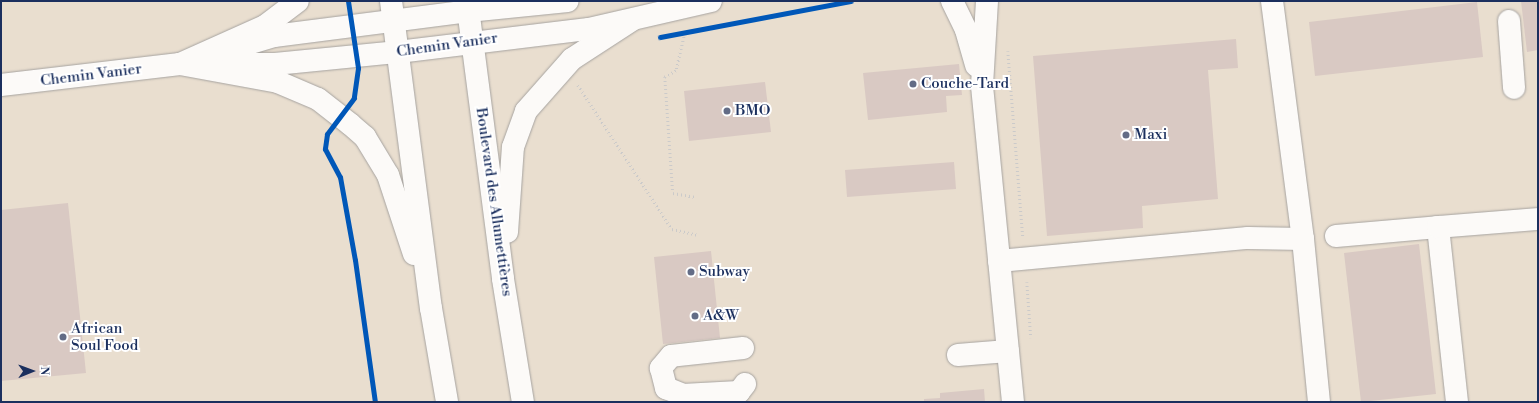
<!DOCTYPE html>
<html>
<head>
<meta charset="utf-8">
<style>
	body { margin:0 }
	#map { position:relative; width:1539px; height:403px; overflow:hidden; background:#e9decf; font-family:"Libre Bodoni",serif }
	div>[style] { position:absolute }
	.building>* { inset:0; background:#d9c9c3 }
	.path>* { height:2.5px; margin-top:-1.25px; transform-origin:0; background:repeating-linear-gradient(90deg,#cbcaca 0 1px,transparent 0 4px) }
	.roads { filter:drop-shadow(0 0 1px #a6a3a0) drop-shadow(0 0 1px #a6a3a0) }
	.minor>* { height:22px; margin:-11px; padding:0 11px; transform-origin:11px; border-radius:11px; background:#fcfaf8 }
	.major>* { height:22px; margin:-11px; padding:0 11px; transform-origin:11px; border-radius:11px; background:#fcfaf8 }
	.highway>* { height:22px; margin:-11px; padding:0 11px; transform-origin:11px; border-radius:11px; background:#fcfaf8 }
	.cycleway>* { height:5px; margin:-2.5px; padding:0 2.5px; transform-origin:2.5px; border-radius:2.5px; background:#0057b8 }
	.dots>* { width:11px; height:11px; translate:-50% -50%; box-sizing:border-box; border:2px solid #fff; border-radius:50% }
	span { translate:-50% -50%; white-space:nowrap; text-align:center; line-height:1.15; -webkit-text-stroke:4px #fff; paint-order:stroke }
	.street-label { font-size:15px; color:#1b2f5e }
	.poi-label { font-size:15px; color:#1b2f5e }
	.left { translate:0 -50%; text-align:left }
	.frame { position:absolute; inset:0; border:2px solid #1b2f5e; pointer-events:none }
	.north { position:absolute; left:12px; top:351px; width:40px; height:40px; -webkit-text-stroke:3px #fff; paint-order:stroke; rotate:89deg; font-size:11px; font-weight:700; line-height:16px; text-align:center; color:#1b2f5e }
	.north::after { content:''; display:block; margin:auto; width:14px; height:18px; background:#1b2f5e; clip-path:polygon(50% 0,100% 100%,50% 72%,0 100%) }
</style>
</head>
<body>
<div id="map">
	<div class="building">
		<i style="clip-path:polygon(1521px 1px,1538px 1px,1538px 50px,1527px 52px)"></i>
		<i style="clip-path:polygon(1477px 2px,1483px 57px,1315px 76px,1309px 22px)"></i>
		<i style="clip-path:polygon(1236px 39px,1238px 68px,1208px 70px,1218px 199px,1142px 206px,1143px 228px,1047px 236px,1033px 56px)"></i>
		<i style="clip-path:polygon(959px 64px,962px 95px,946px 96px,947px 112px,868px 120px,863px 73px)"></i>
		<i style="clip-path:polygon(765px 82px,771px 132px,689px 141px,684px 91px)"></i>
		<i style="clip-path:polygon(954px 162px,956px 189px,847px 197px,845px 170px)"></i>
		<i style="clip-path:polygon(68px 203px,86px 373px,1px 381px,1px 210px)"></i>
		<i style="clip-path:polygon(1419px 244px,1436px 394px,1361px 402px,1344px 253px)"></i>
		<i style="clip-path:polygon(711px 251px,720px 338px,663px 344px,654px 257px)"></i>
		<i style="clip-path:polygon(984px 389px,985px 402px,924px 402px,924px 399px,940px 398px,940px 393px)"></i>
	</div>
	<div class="path">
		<i style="left:685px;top:33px;width:39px;rotate:103deg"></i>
		<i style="left:676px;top:71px;width:13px;rotate:151deg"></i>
		<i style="left:665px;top:77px;width:116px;rotate:86.1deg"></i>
		<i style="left:673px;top:193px;width:23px;rotate:10deg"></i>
		<i style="left:1008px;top:51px;width:187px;rotate:85.4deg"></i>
		<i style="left:578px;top:85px;width:172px;rotate:56.9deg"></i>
		<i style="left:672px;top:229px;width:27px;rotate:13deg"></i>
		<i style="left:1027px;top:282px;width:56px;rotate:85.9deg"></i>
	</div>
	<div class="roads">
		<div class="minor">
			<i style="left:952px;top:1px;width:32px;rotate:64deg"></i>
			<i style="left:966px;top:30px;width:37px;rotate:74deg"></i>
			<i style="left:987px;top:1px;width:85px;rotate:93.4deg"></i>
			<i style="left:982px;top:86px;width:318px;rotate:84.4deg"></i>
			<i style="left:1272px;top:1px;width:240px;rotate:82.6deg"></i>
			<i style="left:1303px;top:239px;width:164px;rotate:84.4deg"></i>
			<i style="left:1509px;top:21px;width:67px;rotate:85.7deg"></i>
			<i style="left:1336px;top:236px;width:102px;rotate:-5deg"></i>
			<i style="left:999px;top:261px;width:250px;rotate:-5.3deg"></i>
			<i style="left:1248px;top:238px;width:55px;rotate:1deg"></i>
			<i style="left:743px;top:348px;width:72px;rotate:173.7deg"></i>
			<i style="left:671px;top:356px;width:16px;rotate:130deg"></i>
			<i style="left:661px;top:368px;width:21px;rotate:76deg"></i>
			<i style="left:666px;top:388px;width:18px;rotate:22deg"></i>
			<i style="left:683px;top:395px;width:56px;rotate:-3.1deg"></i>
			<i style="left:739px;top:392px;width:10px;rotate:-53deg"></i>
			<i style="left:958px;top:355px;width:50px;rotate:-4.6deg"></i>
			<i style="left:1457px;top:402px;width:176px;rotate:-96.2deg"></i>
			<i style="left:1438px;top:227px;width:100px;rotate:-4.6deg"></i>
		</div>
		<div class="major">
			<i style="left:231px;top:49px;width:45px;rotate:-16.8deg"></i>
			<i style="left:274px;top:36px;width:196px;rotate:-7.3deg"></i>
			<i style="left:468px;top:11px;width:100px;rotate:-5.7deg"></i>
			<i style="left:1px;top:85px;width:180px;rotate:-6.7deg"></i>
			<i style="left:180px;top:64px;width:95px"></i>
			<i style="left:275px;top:64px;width:124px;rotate:-5.6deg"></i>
			<i style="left:398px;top:52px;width:192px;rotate:-6.9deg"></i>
			<i style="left:589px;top:29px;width:125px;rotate:-12.9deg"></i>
		</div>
		<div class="highway">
			<i style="left:391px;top:1px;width:310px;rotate:82.6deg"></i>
			<i style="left:431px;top:308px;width:95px;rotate:80.3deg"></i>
			<i style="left:467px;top:1px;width:280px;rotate:82.6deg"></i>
			<i style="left:503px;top:279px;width:125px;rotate:80.8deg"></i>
			<i style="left:180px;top:64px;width:100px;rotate:10.4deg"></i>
			<i style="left:278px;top:82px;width:43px;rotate:23deg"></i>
			<i style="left:318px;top:99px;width:41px;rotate:38deg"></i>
			<i style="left:350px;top:124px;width:20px;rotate:41deg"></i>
			<i style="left:365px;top:137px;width:44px;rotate:58.8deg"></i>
			<i style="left:388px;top:175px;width:83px;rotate:71.8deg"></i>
			<i style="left:180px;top:64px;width:93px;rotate:-24.1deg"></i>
			<i style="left:265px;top:26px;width:41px;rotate:-37.1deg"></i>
			<i style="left:507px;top:232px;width:85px;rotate:-86deg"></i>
			<i style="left:513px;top:147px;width:38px;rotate:-70deg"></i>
			<i style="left:526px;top:111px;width:69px;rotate:-48.5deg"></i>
			<i style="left:572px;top:59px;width:72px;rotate:-33deg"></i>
		</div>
	</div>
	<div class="cycleway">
		<i style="left:348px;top:1px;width:68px;rotate:81.5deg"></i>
		<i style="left:358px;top:68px;width:30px;rotate:98deg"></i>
		<i style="left:354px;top:98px;width:45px;rotate:126.9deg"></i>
		<i style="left:327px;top:134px;width:15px;rotate:98deg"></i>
		<i style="left:325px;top:149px;width:32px;rotate:62deg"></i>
		<i style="left:340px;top:177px;width:84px;rotate:79.8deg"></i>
		<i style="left:355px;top:260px;width:143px;rotate:82deg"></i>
		<i style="left:660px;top:37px;width:194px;rotate:-10.7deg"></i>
	</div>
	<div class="dots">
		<i style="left:913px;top:84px;background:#636c86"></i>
		<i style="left:727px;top:111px;background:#636c86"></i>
		<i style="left:1126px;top:135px;background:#636c86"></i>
		<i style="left:691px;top:272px;background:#636c86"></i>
		<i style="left:695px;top:316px;background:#636c86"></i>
		<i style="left:63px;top:337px;background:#636c86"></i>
	</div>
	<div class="street-label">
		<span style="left:447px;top:45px;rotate:-8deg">Chemin Vanier</span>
		<span style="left:91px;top:75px;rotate:-7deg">Chemin Vanier</span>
		<span style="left:494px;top:202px;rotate:82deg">Boulevard des Allumettières</span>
	</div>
	<div class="poi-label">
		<span class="left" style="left:921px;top:84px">Couche-Tard</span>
		<span class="left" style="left:735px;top:111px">BMO</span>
		<span class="left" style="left:1134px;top:135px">Maxi</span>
		<span class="left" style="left:699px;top:272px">Subway</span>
		<span class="left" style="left:703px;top:316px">A&amp;W</span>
		<span class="left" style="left:71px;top:337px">African<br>Soul Food</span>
	</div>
	<div class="frame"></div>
	<div class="north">N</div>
</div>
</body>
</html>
